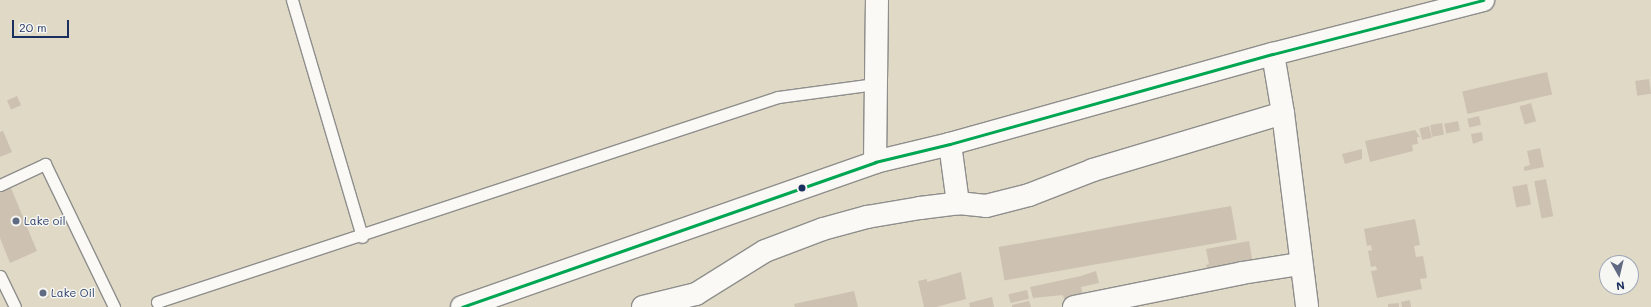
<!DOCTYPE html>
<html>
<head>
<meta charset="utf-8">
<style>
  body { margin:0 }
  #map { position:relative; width:1651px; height:307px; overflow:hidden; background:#e0d9c6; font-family:Mali,sans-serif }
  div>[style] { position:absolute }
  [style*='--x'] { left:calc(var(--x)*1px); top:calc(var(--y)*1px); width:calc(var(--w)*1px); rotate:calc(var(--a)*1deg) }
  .building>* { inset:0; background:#cdc2b1; transform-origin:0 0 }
  .roads { filter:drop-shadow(1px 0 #8e8e8c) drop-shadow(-1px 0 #8e8e8c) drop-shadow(0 1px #8e8e8c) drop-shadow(0 -1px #8e8e8c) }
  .lane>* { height:11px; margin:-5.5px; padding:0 5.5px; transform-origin:5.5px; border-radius:5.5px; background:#faf9f6 }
  .street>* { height:22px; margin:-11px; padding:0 11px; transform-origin:11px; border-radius:11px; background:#faf9f6 }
  .highway>* { height:22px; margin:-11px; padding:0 11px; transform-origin:11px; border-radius:11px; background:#faf9f6 }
  .bus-1>* { height:3px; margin:-1.5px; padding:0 1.5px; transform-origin:1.5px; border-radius:1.5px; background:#00a651 }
  .dots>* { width:11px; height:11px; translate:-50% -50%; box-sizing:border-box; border:2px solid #f6f6f2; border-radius:50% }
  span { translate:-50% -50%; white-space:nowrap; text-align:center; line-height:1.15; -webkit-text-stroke:3px #f6f6f2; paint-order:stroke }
  .poi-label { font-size:11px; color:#1b2f5e }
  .left { translate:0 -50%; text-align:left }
  .north { position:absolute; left:1599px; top:255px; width:40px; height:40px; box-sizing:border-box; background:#f6f6f2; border:1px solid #9ea6b7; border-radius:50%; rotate:172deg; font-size:11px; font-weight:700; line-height:16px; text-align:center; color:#1b2f5e }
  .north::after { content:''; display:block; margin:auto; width:14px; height:18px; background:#606a82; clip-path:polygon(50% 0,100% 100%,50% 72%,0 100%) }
  .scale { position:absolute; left:12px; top:20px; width:57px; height:18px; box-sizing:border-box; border:2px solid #1b2f5e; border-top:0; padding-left:5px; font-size:12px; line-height:14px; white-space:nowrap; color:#1b2f5e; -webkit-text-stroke:3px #f6f6f2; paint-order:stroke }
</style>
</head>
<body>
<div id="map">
  <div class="building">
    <i style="left:1547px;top:72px;width:23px;height:87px;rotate:77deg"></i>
    <i style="left:1649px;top:79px;width:15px;height:14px;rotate:82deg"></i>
    <i style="left:17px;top:96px;width:10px;height:11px;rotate:66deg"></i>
    <i style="left:1531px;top:103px;width:19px;height:12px;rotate:74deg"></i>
    <i style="left:1479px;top:116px;width:9px;height:12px;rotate:77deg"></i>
    <i style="left:1458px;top:121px;width:10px;height:14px;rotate:79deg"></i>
    <i style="left:1442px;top:123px;width:12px;height:12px;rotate:81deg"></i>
    <i style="left:1429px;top:126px;width:12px;height:10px;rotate:76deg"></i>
    <i style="clip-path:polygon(1415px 130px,1420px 137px,1417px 137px,1418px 144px,1412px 145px,1413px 151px,1370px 162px,1365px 141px)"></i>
    <i style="clip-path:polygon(3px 131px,12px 152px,0 157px,0 132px)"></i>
    <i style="clip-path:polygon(1482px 132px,1483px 140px,1473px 144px,1471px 134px)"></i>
    <i style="clip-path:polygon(1540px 148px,1544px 167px,1524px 171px,1524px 167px,1530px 165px,1527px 151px)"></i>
    <i style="clip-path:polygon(1362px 149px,1362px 159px,1345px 164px,1342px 154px)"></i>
    <i style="left:1546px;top:179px;width:38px;height:12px;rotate:79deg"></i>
    <i style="left:1527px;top:184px;width:21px;height:15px;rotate:79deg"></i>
    <i style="clip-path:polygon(11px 188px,37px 251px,10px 263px,0 238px,0 192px)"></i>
    <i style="left:1231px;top:206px;width:34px;height:236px;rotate:80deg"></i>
    <i style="clip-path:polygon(1415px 219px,1420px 245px,1414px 246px,1416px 257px,1423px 256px,1427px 278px,1420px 279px,1422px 289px,1377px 298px,1371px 271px,1377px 270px,1376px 266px,1371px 267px,1368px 251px,1372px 250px,1371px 245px,1367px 246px,1364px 229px)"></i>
    <i style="clip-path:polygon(1249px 241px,1253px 264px,1207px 272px,1206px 265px,1209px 264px,1206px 249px)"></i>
    <i style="clip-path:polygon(1096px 271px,1099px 283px,1081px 287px,1083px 295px,1064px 299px,1063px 295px,1033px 298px,1030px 287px,1081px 276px)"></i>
    <i style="clip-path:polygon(961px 272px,966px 299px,936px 307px,924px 307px,918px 281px,927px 279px,927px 282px)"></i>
    <i style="left:1027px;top:290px;width:9px;height:19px;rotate:77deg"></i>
    <i style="clip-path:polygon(854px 291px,858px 307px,795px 307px,794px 304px)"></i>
    <i style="clip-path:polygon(47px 293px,49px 297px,45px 299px,43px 294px)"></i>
    <i style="clip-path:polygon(57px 293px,59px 297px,55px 298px,53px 294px)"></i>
    <i style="clip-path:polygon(992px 297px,994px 307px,970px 307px,969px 303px)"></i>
    <i style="clip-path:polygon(1410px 300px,1411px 307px,1402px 307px,1401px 302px)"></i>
    <i style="clip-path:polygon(1029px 301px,1031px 307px,1012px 307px,1012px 305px)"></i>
    <i style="clip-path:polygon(1399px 303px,1399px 307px,1388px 307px,1388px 304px)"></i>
  </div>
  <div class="roads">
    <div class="lane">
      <i style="--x:292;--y:0;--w:247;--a:73.5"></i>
      <i style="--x:0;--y:185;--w:50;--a:-25"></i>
      <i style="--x:45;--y:164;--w:159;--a:64.2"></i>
      <i style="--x:0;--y:276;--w:34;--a:64"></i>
      <i style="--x:157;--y:302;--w:654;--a:-18.27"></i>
      <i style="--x:778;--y:97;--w:98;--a:-7.6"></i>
    </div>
    <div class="street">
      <i style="--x:1273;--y:54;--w:60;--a:80.4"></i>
      <i style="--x:1283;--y:113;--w:195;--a:82.9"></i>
      <i style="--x:950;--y:144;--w:60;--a:82.3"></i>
      <i style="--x:875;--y:162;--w:162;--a:-89.3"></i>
      <i style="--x:643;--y:307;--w:55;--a:-13.8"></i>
      <i style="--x:696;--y:294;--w:81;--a:-31.9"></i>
      <i style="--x:765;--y:251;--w:62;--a:-20.8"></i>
      <i style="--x:823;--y:229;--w:46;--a:-15.3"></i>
      <i style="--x:867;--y:217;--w:54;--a:-9.6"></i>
      <i style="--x:920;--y:208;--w:38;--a:-7"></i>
      <i style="--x:958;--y:203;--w:28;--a:6"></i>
      <i style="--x:986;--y:206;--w:44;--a:-14.3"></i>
      <i style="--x:1029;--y:195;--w:69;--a:-21.3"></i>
      <i style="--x:1093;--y:170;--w:198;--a:-16.7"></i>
      <i style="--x:1074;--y:307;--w:171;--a:-11.4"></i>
      <i style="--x:1242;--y:273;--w:59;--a:-8.8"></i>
    </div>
    <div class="highway">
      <i style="--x:462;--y:307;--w:438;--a:-19.3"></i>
      <i style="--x:875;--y:162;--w:77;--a:-13.5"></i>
      <i style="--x:950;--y:144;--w:335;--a:-15.6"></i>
      <i style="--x:1273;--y:54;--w:217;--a:-14.4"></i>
    </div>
  </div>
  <div class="bus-1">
    <i style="--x:462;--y:307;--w:438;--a:-19.3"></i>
    <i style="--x:875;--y:162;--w:77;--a:-13.5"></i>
    <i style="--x:950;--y:144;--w:335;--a:-15.6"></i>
    <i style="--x:1273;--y:54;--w:217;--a:-14.4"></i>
  </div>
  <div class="dots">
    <i style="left:802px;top:188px;background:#1b2f5e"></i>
    <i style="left:16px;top:221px;background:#606a82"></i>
    <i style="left:43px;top:293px;background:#606a82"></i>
  </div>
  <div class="poi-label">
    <span class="left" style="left:24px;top:221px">Lake oil</span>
    <span class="left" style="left:51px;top:293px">Lake Oil</span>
  </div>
  <div class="north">N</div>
  <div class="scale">20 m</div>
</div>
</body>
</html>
